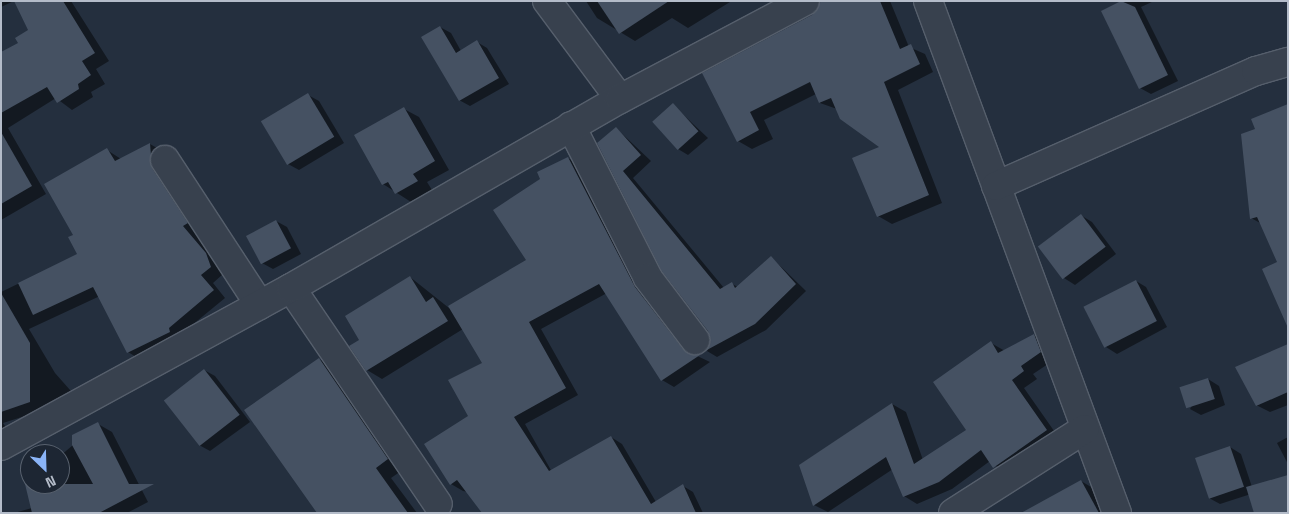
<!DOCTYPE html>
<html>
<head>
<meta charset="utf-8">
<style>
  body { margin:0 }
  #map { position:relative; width:1289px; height:514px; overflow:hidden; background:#242f3e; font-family:"Space Grotesk",sans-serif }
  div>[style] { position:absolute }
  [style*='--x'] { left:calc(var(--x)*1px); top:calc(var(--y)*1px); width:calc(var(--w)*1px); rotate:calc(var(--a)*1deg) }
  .shadow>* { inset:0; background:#0007 }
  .building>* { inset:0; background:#455162; transform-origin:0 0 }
  .roads { filter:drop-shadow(1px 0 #565f6c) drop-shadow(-1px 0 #565f6c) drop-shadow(0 1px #565f6c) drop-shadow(0 -1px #565f6c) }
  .street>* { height:28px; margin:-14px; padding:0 14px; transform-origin:14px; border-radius:14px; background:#38414e }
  span { translate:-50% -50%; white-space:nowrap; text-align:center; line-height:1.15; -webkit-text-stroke:4px #1d2633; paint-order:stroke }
  .frame { position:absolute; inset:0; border:2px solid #b4bcc9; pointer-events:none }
  .north { position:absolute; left:20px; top:444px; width:50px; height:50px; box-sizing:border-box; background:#1d2633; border:1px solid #59626f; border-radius:50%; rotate:156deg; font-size:14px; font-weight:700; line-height:20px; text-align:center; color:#b4bcc9 }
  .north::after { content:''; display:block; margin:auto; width:18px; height:22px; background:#8ab4f8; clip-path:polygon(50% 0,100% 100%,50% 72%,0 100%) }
</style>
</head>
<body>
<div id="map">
  <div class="shadow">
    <i style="clip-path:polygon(1px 1px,14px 1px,1px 7px)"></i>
    <i style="clip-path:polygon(15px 1px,71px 1px,109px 61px,96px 69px,105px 84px,91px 92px,93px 97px,72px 110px,56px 98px,8px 128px,46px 194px,1px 220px,1px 53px,20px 43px,30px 30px)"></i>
    <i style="clip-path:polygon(586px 1px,730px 1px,730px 2px,688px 28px,672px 18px,635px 41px,597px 18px)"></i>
    <i style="clip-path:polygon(824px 1px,890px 1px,909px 47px,925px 54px,933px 72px,898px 90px,942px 203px,892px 224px,878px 216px,882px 147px,837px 109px,820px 103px,816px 94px,764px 120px,773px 139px,752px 149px,738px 141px,703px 74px,813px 16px)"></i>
    <i style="clip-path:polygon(1124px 1px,1154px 1px,1141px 7px,1178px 81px,1151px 94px,1140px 88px,1103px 12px)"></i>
    <i style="clip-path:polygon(440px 27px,451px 33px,461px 51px,477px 42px,487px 48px,509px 84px,470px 106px,459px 100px)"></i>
    <i style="clip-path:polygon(308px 95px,319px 101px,344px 143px,299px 170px,288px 164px)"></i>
    <i style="clip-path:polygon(673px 105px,708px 138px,688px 155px,678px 149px)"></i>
    <i style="clip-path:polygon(404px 109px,419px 117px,449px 170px,427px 182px,432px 190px,411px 202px,383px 184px)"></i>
    <i style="clip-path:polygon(616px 128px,651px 161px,633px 178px,724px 288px,732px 284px,738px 287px,771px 257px,806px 291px,766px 330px,717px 357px,707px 351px,712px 339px,709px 330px,599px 143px)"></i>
    <i style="clip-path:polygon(1256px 129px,1279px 263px,1262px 224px,1251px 218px)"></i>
    <i style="clip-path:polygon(150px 144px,162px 151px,199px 231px,195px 233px,218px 262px,223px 274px,213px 283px,225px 298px,180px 335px,141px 360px,128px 352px,100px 296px,29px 329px,55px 373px,78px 399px,3px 423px,12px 436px,1px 445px,1px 292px,78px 255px,75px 235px,107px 150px,121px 159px)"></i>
    <i style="clip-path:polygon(568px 158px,580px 165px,691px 353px,710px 362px,674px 387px,662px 380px,607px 293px,541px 329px,578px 395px,525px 424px,575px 513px,463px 491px,451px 484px,484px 363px,463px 329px,382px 379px,367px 370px,361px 341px,410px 277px,449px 308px,528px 260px,542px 179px)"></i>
    <i style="clip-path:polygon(1082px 216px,1092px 222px,1116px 254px,1075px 285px,1064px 278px,1040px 247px)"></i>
    <i style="clip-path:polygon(276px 221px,287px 227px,301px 254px,273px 269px,262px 263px)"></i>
    <i style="clip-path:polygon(1136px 281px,1146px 287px,1167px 327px,1117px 354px,1106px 347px)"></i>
    <i style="clip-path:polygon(1034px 335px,1048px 343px,1054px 360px,1033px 374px,1037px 379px,1024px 388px,1059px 438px,1007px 475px,990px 461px,952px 489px,917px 504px,904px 496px,893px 469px,828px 512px,814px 505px,800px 465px,892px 404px,906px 412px,923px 460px,968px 430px,991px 343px,1005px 351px)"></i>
    <i style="clip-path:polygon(1288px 345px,1288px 405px,1270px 412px,1256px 405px)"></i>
    <i style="clip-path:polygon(319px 359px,336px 368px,404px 469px,391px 478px,417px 513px,356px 513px)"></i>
    <i style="clip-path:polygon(204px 370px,215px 376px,250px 422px,210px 451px,199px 445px)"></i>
    <i style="clip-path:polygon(1208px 379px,1219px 386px,1225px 405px,1201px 415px,1190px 409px)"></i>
    <i style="clip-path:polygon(98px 424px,112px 432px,148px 502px,127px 513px,14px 513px,32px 508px,25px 478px,30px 475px,30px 484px,60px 484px,60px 456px)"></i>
    <i style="clip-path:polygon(611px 437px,622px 444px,656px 502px,683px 486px,693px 492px,703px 513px,617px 513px)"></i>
    <i style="clip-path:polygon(1288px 437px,1288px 464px,1277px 443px)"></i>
    <i style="clip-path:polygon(1230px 447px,1241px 454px,1254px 493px,1220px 504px,1209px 498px)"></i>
    <i style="clip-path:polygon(1081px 481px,1096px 490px,1109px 513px,1024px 513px)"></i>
  </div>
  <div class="building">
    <i style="clip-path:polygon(14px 1px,63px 1px,95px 53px,82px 61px,91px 75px,78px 84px,79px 89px,57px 103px,47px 87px,1px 113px,1px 52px,18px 43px,15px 38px,28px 30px)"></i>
    <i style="clip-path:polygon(597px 1px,669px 1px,619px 34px)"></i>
    <i style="clip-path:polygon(821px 1px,880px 1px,900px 49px,911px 44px,920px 64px,884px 82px,929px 195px,877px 217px,852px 158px,879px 147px,840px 119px,831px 98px,819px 103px,810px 82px,750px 112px,759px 130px,737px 142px,702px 73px,812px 15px)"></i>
    <i style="clip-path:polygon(1121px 1px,1135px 7px,1168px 75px,1139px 89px,1101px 11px)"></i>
    <i style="clip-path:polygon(440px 26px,456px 53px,477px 40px,499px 78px,459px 101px,421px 37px)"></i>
    <i style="left:308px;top:93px;width:51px;height:55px;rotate:59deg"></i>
    <i style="left:673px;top:103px;width:38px;height:28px;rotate:48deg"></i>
    <i style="clip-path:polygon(1288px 104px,1288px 328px,1262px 269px,1277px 262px,1257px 217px,1250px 219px,1241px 134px,1255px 129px,1251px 119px)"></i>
    <i style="clip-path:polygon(404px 107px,435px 161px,413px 174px,418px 181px,395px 194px,388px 182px,382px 185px,354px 135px)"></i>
    <i style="clip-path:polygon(616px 127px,641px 155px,623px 171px,720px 289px,732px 282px,735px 288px,771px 256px,796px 284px,755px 324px,705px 351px,710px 339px,708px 331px,661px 270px,597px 143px)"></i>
    <i style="clip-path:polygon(1px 132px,32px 186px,1px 204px)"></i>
    <i style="clip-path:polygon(150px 143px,152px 168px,188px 223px,183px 226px,206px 253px,211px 267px,201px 275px,214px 290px,169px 328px,170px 332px,127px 353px,93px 287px,33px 315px,18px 283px,77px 254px,68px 237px,73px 235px,44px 184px,107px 148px,115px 161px)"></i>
    <i style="clip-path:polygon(568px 157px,635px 287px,683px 349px,700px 355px,661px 381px,599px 284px,529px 322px,566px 388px,514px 417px,549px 471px,611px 436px,651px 504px,683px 484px,696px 513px,482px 513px,457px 480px,450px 485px,424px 444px,468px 416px,448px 380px,482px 363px,448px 306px,526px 260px,493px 210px,540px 179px,537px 172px)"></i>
    <i style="left:1081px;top:214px;width:41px;height:54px;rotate:53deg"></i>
    <i style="left:276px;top:220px;width:32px;height:34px;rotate:62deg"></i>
    <i style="clip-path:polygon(410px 276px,426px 302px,433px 297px,448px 321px,366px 371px,349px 346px,359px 340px,345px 316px)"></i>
    <i style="left:1136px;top:280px;width:46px;height:59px;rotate:63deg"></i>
    <i style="clip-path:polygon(1px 293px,30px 343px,30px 402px,1px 412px)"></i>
    <i style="clip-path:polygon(1034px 334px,1041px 352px,1021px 366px,1024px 371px,1012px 380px,1047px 430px,993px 468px,981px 450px,939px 482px,903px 497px,886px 457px,813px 506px,799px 465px,892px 403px,914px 464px,966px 430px,933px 382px,991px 341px,998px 353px)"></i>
    <i style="clip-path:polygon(1288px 344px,1288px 392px,1256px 406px,1235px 367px)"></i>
    <i style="clip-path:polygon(319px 358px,388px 459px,376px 468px,408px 513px,317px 513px,244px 410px)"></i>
    <i style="left:204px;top:369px;width:58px;height:51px;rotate:52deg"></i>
    <i style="left:1208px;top:378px;width:22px;height:30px;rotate:72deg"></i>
    <i style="clip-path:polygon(98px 422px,129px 484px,154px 484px,99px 513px,32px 513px,25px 484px,93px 484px,72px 445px,72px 435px)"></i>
    <i style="left:1230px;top:446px;width:43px;height:37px;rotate:71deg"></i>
    <i style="clip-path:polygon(1288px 475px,1288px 513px,1254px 513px,1246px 487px)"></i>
    <i style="clip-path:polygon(1081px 480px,1099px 513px,1021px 513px)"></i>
  </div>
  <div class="roads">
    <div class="street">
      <i style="--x:547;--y:1;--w:122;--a:53.3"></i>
      <i style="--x:928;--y:1;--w:546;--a:69.74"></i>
      <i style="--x:571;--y:126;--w:170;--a:63.1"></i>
      <i style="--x:648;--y:278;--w:78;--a:52.8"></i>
      <i style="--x:165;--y:160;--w:173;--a:56.8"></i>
      <i style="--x:996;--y:186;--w:284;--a:-23.9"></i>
      <i style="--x:1256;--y:71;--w:33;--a:-16"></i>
      <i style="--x:291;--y:288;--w:261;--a:55.8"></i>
      <i style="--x:1;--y:446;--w:330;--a:-28.6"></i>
      <i style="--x:291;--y:288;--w:379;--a:-29.9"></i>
      <i style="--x:620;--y:99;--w:209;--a:-27.9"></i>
      <i style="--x:953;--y:513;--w:156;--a:-32.5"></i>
    </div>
  </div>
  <div class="frame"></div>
  <div class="north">N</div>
</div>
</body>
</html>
